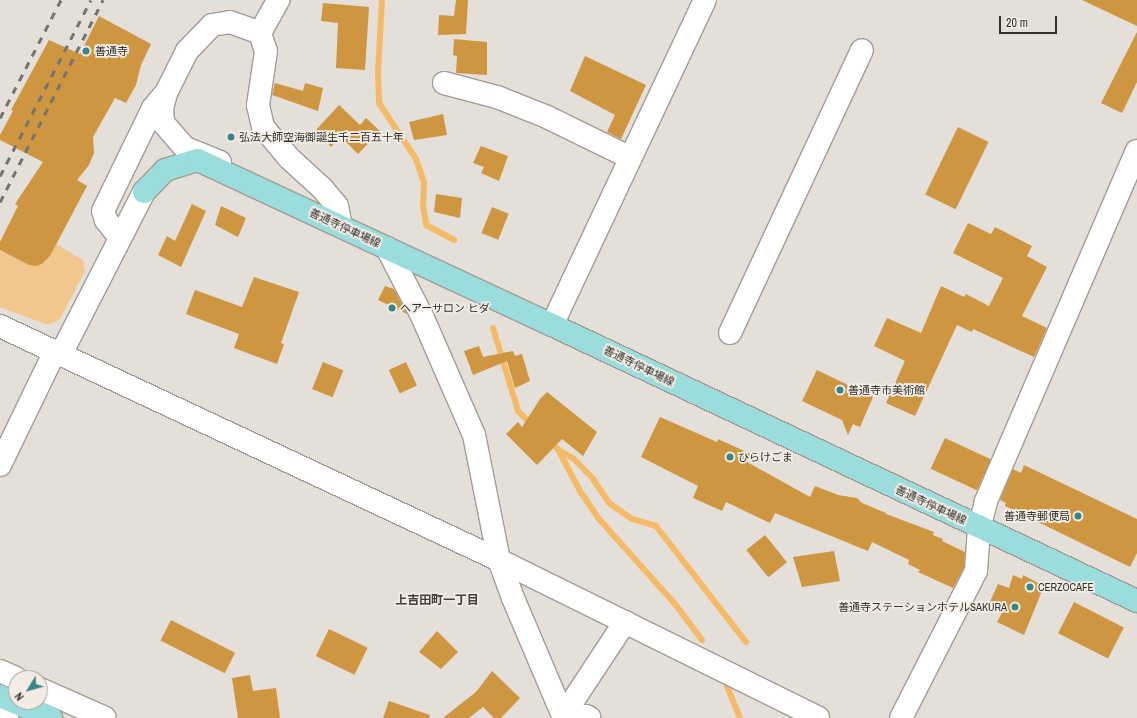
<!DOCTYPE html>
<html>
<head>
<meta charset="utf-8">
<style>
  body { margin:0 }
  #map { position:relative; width:1137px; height:718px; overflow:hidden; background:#e4dfd8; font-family:"Archivo Narrow","Noto Sans JP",sans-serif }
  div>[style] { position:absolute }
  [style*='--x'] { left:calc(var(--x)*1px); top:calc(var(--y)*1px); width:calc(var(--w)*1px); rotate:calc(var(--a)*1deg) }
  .green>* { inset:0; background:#f2c78d }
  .stream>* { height:6px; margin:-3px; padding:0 3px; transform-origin:3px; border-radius:3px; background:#f4ba66 }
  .building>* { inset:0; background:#cf9641; transform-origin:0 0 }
  .roads { filter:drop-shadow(1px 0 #a19c95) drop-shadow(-1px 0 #a19c95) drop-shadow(0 1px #a19c95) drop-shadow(0 -1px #a19c95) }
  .minor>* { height:22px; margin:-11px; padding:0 11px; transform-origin:11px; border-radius:11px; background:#fff }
  .major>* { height:22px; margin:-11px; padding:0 11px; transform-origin:11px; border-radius:11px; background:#9bdddd }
  .rail>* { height:3px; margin-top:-1.5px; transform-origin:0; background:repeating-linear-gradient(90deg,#76736e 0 7px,transparent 0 14px) }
  .dots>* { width:11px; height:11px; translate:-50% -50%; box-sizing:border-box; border:2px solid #f2ece5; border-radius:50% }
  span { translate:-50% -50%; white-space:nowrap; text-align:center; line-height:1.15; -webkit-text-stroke:3.5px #f2ece5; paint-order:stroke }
  .poi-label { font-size:11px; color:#32302d }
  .left { translate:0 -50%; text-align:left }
  .right { translate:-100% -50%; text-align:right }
  .street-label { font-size:11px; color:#32302d }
  .neighbourhood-label { font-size:12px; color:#45403b; font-weight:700 }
  .north { position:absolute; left:8px; top:670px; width:40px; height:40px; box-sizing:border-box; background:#f2ece5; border:1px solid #a5a19b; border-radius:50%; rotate:233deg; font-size:11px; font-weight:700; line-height:16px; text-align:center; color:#32302d }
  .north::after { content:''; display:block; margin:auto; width:14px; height:18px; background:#3b8484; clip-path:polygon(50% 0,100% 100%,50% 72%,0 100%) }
  .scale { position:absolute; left:999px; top:16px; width:58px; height:18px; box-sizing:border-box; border:2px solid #32302d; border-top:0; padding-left:5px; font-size:12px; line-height:14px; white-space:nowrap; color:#32302d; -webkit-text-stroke:3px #f2ece5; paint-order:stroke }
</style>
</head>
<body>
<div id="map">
  <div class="green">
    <i style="clip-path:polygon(56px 244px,83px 260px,85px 271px,60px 319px,48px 325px,0 307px,0 251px,36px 266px,42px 264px,50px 256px)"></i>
  </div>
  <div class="stream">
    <i style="--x:382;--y:0;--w:72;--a:93.2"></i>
    <i style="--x:378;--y:72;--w:31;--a:88"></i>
    <i style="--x:379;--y:103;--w:67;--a:56.5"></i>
    <i style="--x:416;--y:159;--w:24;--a:71"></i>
    <i style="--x:424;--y:182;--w:23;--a:92"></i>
    <i style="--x:423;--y:205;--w:20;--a:81"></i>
    <i style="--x:426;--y:225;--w:32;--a:28"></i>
    <i style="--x:493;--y:328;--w:87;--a:73.2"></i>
    <i style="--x:518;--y:411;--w:20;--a:45"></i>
    <i style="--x:550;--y:442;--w:12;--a:42"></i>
    <i style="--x:559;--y:450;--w:17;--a:31"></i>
    <i style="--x:574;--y:459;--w:28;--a:46"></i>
    <i style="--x:593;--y:479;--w:29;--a:56"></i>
    <i style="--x:609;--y:503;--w:28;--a:35"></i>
    <i style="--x:632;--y:519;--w:25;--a:16"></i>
    <i style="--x:656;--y:526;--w:147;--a:52.2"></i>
    <i style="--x:559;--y:451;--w:45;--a:62.3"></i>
    <i style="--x:580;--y:491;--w:34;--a:56"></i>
    <i style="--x:599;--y:519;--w:114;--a:48.2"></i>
    <i style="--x:675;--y:604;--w:45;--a:53.1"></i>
    <i style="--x:727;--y:686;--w:35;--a:68"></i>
  </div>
  <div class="building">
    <i style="clip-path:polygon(456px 0,468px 0,466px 34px,438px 35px,439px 15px,454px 16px)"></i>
    <i style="clip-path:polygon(1082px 0,1137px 0,1137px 26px)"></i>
    <i style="clip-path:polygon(323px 3px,369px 7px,365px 70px,336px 68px,338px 23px,321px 21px)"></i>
    <i style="clip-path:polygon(99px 16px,151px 44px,141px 65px,136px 85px,126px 103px,115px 98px,93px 137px,94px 153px,89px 165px,77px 180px,87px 186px,50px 256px,42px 264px,36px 266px,29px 265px,0 250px,0 242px,18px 206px,15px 204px,43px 162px,0 140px,0 135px,13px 111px,11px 110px,49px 40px,80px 54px)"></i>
    <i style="clip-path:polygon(1137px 32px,1137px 82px,1122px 113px,1101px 103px)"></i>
    <i style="clip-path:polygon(454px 39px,487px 42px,487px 75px,456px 73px,457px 56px,453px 55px)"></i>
    <i style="clip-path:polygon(585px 56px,646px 85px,621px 139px,607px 132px,615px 115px,570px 91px)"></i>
    <i style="clip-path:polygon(275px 83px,303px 91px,305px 83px,323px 88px,318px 111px,272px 95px)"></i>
    <i style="clip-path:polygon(339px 105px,360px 125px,366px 118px,380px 131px,358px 154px,340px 136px,331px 147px,316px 130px)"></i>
    <i style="clip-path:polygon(443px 114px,447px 135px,414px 140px,409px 122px)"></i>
    <i style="left:958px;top:127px;width:34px;height:75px;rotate:26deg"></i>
    <i style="clip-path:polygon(481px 146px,508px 156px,499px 181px,481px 173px,484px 167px,473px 163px)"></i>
    <i style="clip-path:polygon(436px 194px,462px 198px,460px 218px,434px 212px)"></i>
    <i style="clip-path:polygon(192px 204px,206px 211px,181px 267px,158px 255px,167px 236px,175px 241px)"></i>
    <i style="clip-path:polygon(221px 206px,246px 218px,238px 237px,215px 225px)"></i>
    <i style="left:492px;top:207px;width:18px;height:28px;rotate:22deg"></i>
    <i style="clip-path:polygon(968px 223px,991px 234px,995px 227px,1032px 246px,1027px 256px,1047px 267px,1022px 316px,1047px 328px,1034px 357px,973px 329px,972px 332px,957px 325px,915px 416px,886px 403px,905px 361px,874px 346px,887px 318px,921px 333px,941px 286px,964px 297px,966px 294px,989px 306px,1003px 278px,953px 253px)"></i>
    <i style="clip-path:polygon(254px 277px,299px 292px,281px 343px,284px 344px,277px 364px,234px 348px,239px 334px,186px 314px,195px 290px,242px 307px)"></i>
    <i style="clip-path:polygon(385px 286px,394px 289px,407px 314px,378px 300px)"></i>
    <i style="clip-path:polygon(479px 346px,483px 357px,513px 351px,515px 356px,522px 354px,530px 381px,515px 388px,507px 361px,473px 375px,464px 351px)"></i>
    <i style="left:323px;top:362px;width:22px;height:29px;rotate:22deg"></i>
    <i style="left:406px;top:362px;width:26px;height:19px;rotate:65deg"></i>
    <i style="clip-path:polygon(817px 370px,873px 397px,860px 427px,853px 424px,848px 435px,842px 420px,802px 401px)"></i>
    <i style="clip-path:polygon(547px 392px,597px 432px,583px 456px,562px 439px,537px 465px,506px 434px,518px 422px,522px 427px,540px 399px)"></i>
    <i style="clip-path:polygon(660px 417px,717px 442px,718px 439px,751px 454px,747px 462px,810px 497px,815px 486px,838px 495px,857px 498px,862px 503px,886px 513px,886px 514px,934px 532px,933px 535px,943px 539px,942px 541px,965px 552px,964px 568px,953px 588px,918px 572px,920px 570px,908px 564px,909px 560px,872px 542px,868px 551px,775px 513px,770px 523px,726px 502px,722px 511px,693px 498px,698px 486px,641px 457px)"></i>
    <i style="left:945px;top:438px;width:51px;height:34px;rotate:25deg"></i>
    <i style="clip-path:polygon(1024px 465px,1137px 519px,1137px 553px,1130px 567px,1005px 506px,1006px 503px,1000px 500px,1013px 469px,1021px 473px)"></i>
    <i style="left:765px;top:535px;width:35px;height:24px;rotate:51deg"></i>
    <i style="clip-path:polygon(834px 551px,840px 581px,802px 587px,793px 557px)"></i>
    <i style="clip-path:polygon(1013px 575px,1022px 579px,1023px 575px,1044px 586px,1024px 635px,997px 622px,1003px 611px,989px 604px,998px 584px,1009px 588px)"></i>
    <i style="left:1074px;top:602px;width:56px;height:35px;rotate:27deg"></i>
    <i style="left:171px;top:620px;width:72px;height:23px;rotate:27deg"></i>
    <i style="left:329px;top:629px;width:43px;height:30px;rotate:26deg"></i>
    <i style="clip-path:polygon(437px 631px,458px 652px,441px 669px,419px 652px)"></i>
    <i style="clip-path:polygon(492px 671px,520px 698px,501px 718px,494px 718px,483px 707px,469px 718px,443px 718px,476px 692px)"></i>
    <i style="clip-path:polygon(250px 675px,253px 691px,276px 688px,280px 718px,238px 718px,232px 678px)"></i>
    <i style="clip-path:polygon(389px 701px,430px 715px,429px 718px,383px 718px)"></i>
  </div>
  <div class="roads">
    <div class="minor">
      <i style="--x:260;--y:33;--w:38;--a:-61"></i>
      <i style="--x:444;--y:83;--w:55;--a:14.8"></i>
      <i style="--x:497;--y:97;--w:54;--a:21.8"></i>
      <i style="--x:547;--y:117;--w:93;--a:26"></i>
      <i style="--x:220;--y:162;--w:38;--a:-158"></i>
      <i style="--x:185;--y:148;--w:33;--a:-131"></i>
      <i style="--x:163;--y:123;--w:14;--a:-94"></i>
      <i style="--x:162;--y:109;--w:16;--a:-76"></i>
      <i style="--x:166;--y:93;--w:47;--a:-63.4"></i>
      <i style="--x:187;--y:51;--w:36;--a:-46"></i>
      <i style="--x:212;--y:25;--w:18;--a:-9"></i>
      <i style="--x:230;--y:22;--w:32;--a:20"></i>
      <i style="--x:260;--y:33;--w:19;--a:72"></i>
      <i style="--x:266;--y:51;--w:55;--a:98.4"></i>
      <i style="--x:258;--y:105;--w:23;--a:77"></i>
      <i style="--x:263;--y:127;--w:40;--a:50"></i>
      <i style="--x:289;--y:158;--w:45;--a:42.3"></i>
      <i style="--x:322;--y:188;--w:23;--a:50"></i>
      <i style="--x:337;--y:206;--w:20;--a:79"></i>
      <i style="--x:120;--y:238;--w:23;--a:-128"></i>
      <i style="--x:106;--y:220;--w:9;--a:-108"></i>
      <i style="--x:103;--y:211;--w:114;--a:-64.1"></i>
      <i style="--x:153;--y:108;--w:16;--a:-50"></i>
      <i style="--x:387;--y:248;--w:76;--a:62.8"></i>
      <i style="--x:422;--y:316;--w:130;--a:66.4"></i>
      <i style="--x:474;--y:435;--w:127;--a:78.7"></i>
      <i style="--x:499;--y:560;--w:40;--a:69.8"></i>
      <i style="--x:513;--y:598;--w:130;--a:67"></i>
      <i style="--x:552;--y:325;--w:359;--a:-64.8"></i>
      <i style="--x:0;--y:326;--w:551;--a:25.12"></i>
      <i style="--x:499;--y:560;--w:356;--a:26.3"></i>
      <i style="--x:730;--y:333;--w:312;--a:-65"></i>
      <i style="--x:61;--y:354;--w:182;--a:-62.9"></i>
      <i style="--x:0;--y:465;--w:127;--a:-64.2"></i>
      <i style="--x:0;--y:671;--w:17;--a:24"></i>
      <i style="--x:40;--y:689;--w:71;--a:24"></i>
      <i style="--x:0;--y:715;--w:8;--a:23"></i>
      <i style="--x:563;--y:716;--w:113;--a:-56.6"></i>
      <i style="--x:563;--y:716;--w:23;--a:0"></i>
      <i style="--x:586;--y:716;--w:4;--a:27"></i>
      <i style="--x:901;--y:718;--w:165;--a:-63"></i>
      <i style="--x:976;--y:571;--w:43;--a:-86"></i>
      <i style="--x:979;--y:528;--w:28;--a:-75"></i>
      <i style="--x:986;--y:501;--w:381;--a:-66.7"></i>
    </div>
    <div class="major">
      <i style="--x:144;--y:192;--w:30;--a:-46"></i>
      <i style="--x:165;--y:170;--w:34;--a:-17"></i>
      <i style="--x:198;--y:160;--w:391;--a:25"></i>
      <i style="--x:552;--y:325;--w:647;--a:25.26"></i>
      <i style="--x:0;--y:696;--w:56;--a:23.3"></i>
    </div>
  </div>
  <div class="rail">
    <i style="--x:0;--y:118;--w:133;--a:-62.7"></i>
    <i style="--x:0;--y:176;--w:198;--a:-62.7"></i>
    <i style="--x:0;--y:202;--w:227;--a:-63"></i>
  </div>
  <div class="dots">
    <i style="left:86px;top:51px;background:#3b8484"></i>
    <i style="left:231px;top:137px;background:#3b8484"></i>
    <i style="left:392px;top:308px;background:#3b8484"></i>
    <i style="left:840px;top:390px;background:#3b8484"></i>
    <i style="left:730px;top:457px;background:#3b8484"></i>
    <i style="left:1078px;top:516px;background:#3b8484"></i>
    <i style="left:1030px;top:587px;background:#3b8484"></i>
    <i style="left:1015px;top:607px;background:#3b8484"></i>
  </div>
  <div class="poi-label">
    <span class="left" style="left:95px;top:51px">善通寺</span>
    <span class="left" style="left:239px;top:137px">弘法大師空海御誕生千二百五十年</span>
    <span class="left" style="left:400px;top:308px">ヘアーサロン ヒダ</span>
    <span class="left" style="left:848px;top:390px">善通寺市美術館</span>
    <span class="left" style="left:738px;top:457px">ひらけごま</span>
    <span class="right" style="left:1070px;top:516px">善通寺郵便局</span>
    <span class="left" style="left:1038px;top:587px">CERZOCAFE</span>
    <span class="right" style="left:1007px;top:607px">善通寺ステーションホテルSAKURA</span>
  </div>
  <div class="street-label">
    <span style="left:345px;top:228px;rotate:25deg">善通寺停車場線</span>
    <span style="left:639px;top:366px;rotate:26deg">善通寺停車場線</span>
    <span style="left:931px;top:505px;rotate:25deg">善通寺停車場線</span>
  </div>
  <div class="neighbourhood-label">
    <span style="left:437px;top:601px">上吉田町一丁目</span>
  </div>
  <div class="north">N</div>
  <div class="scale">20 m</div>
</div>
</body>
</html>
